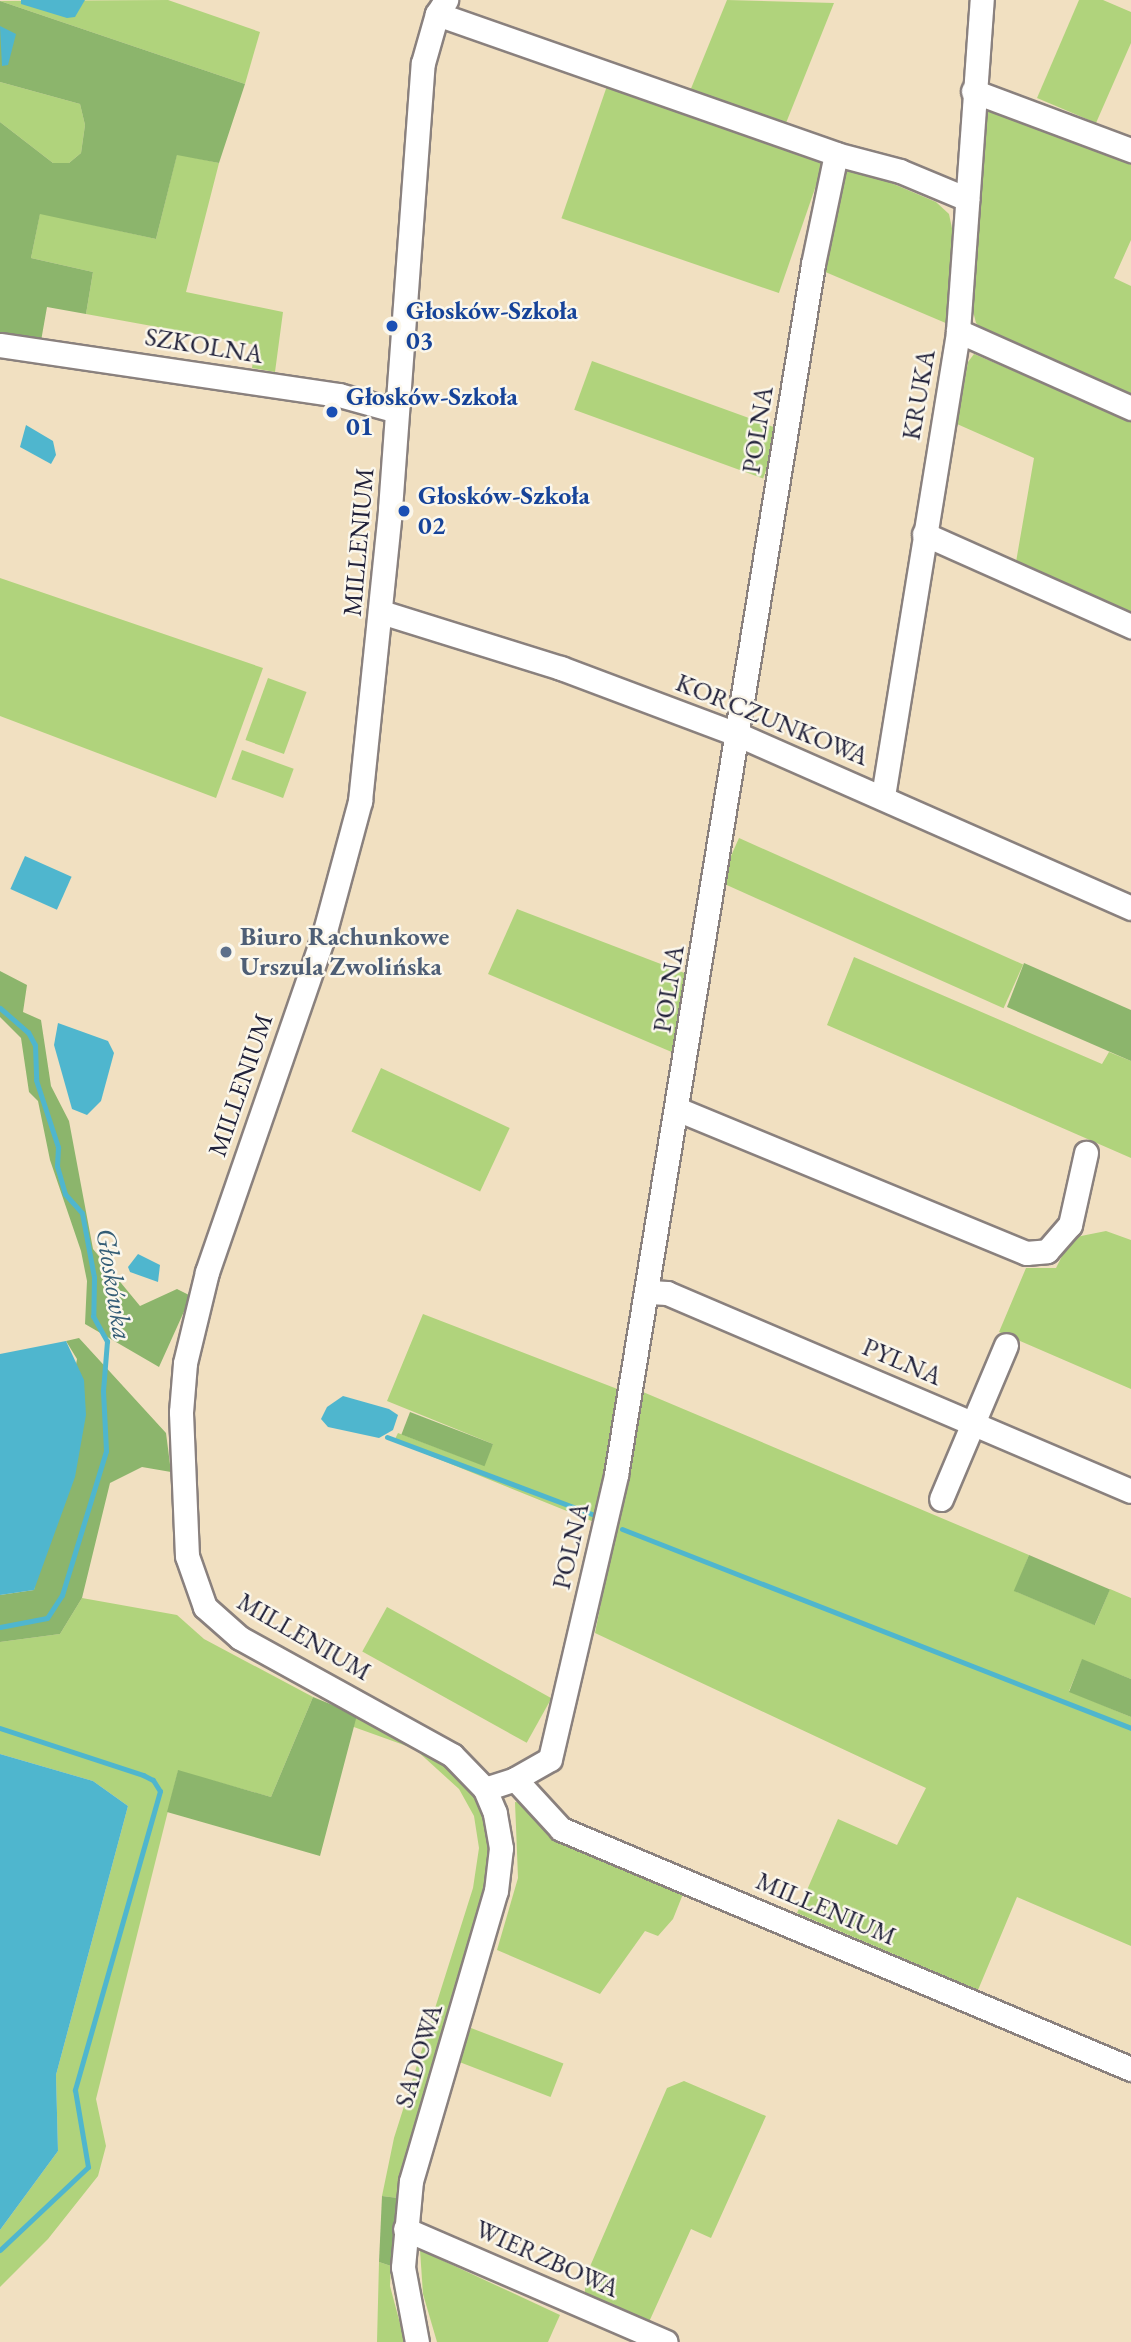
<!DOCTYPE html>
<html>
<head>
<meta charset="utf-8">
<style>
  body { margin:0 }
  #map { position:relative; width:1131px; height:2342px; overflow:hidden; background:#f1e0c1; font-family:"EB Garamond",serif }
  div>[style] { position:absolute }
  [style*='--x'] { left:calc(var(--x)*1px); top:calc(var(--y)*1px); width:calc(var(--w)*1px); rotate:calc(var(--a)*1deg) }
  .green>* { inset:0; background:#b0d37c; transform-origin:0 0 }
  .forest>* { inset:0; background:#8cb56c; transform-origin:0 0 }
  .water>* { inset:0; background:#4fb6ce; transform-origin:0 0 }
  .stream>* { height:5px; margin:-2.5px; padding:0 2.5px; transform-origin:2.5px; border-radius:2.5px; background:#4fb6ce }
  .roads { filter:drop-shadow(2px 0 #8a817e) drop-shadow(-2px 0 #8a817e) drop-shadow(0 2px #8a817e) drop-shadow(0 -2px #8a817e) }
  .minor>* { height:23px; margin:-11.5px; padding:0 11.5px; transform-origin:11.5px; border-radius:11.5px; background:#fff }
  .dots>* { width:19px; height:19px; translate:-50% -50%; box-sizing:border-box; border:4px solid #fbf7ec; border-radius:50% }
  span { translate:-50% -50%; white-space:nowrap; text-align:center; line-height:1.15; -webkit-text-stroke:5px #fbf7ec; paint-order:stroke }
  .transit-label { font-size:26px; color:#164399; font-weight:700 }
  .left { translate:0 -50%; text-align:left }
  .street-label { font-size:26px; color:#22223b }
  .service-label { font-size:26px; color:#4e5e75; font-weight:700 }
  .water-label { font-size:28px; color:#345d76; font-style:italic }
</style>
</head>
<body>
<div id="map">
  <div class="green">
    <i style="clip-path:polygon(168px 0,260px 32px,245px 84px,0 1px)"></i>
    <i style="clip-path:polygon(727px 0,834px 3px,786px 123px,690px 91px)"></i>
    <i style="clip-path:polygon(1079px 0,1103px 0,1131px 12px,1131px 43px,1096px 123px,1037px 98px)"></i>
    <i style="clip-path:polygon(0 82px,80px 104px,85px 125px,81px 153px,69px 163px,53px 163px,0 122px)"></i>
    <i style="left:608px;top:83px;width:230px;height:143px;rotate:19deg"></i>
    <i style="clip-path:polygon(984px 101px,1131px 159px,1131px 240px,1114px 278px,1131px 286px,1131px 399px,986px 334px,976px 323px,971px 303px)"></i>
    <i style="clip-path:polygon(177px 154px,219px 163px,186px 292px,283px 312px,275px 372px,252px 368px,255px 347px,251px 344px,86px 314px,93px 272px,31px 258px,40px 213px,156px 239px)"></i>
    <i style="clip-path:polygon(851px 166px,936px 202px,949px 214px,954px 238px,948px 324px,823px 271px,843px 168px)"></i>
    <i style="clip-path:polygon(974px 354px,1131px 421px,1131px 614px,1016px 562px,1034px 458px,957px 424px,968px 362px)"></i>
    <i style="left:592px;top:361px;width:201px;height:52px;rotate:20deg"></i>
    <i style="clip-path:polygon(0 578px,263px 668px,216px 798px,0 716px)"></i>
    <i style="left:268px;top:678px;width:41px;height:66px;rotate:20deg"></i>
    <i style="left:242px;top:750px;width:55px;height:31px;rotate:20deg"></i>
    <i style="left:739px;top:838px;width:311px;height:48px;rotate:24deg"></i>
    <i style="clip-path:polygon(517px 909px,687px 974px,674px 1053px,488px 974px)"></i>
    <i style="clip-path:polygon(854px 957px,1102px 1064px,1109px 1052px,1131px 1061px,1131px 1158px,827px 1025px)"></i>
    <i style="left:381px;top:1068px;width:142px;height:70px;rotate:25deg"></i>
    <i style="clip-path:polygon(1106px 1231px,1131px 1240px,1131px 1389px,999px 1332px,1026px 1268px,1056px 1268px,1071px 1238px)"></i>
    <i style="clip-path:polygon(423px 1314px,620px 1390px,599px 1524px,394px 1441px,398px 1433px,483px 1465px,493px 1444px,387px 1401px)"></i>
    <i style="clip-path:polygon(643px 1392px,1029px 1555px,1015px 1591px,1095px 1625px,1110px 1589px,1131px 1598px,1131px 1679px,1082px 1660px,1069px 1691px,1131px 1717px,1131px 1946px,1017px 1897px,978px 1990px,797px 1913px,838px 1819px,897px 1845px,926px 1788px,595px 1633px)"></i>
    <i style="clip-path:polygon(82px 1598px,177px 1615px,204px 1639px,313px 1697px,271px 1797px,178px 1771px,96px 2099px,106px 2146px,98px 2176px,48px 2239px,0 2287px,0 2230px,58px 2151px,56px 2075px,128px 1806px,93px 1781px,0 1754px,0 1642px,60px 1634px)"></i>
    <i style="left:387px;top:1607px;width:188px;height:51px;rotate:29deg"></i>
    <i style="clip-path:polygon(357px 1715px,447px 1763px,472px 1790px,487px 1818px,493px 1849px,490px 1878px,398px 2198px,382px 2196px,394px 2138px,473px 1888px,479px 1848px,474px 1816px,459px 1789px,415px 1749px,351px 1726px)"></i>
    <i style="clip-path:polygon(515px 1802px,526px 1803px,685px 1889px,673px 1919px,658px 1936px,645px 1931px,600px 1994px,497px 1950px,518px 1878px)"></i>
    <i style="left:471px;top:2028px;width:99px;height:36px;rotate:21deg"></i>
    <i style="clip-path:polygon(684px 2081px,766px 2116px,711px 2238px,691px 2229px,649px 2322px,585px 2293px,585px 2278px,667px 2088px)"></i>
    <i style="clip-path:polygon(420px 2250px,560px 2315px,548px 2342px,437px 2342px,423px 2294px)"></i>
    <i style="clip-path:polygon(379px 2262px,391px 2266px,390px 2286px,405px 2342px,377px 2342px)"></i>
  </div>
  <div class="forest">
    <i style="clip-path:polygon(0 1px,245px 84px,219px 163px,177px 155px,156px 239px,40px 214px,31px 258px,93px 272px,86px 314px,47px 307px,41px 341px,0 334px,0 122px,53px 163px,69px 163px,81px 153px,85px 125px,80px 104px,0 82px)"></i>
    <i style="clip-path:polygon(1024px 963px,1131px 1010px,1131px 1061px,1007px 1007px)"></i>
    <i style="clip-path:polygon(0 971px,27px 985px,23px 1012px,41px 1020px,51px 1086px,69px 1121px,93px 1249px,140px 1306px,177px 1289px,191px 1296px,159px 1367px,85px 1324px,87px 1281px,81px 1251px,50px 1160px,38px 1101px,29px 1092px,21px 1038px,0 1017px)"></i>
    <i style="clip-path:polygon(79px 1338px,166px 1433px,171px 1472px,142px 1467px,110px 1483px,82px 1598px,60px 1634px,0 1642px,0 1595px,34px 1590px,77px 1359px,66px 1341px)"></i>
    <i style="left:410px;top:1412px;width:89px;height:24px;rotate:21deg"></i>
    <i style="left:1029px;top:1555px;width:88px;height:39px;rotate:23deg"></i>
    <i style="clip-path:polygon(1082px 1659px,1131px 1679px,1131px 1717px,1069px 1692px)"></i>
    <i style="clip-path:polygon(313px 1697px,357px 1715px,320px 1856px,167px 1812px,178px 1770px,271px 1797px)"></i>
    <i style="clip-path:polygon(382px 2196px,398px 2198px,391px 2266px,379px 2262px)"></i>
  </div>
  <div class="water">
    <i style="clip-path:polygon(21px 0,85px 0,75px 17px,67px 18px,21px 4px)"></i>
    <i style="clip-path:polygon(0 26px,16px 34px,8px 65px,2px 66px)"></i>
    <i style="clip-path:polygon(26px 425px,53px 441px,56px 455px,51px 464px,20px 447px)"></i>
    <i style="left:25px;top:856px;width:51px;height:36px;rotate:24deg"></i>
    <i style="clip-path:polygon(58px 1023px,108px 1041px,114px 1053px,101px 1101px,87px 1115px,72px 1109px,54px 1045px)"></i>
    <i style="clip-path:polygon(138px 1254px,160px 1265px,158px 1282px,130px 1272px,128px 1267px)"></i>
    <i style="clip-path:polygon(66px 1341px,84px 1380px,86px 1415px,75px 1477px,34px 1590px,0 1595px,0 1354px)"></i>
    <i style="clip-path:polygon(343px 1396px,389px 1409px,398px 1415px,393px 1430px,379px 1438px,328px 1427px,321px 1419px,327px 1407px)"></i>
    <i style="clip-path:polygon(0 1754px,93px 1781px,128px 1806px,56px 2075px,58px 2151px,0 2230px)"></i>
  </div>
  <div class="stream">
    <i style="--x:0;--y:1008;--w:37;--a:41"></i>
    <i style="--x:28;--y:1032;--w:15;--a:62"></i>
    <i style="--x:35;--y:1045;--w:35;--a:88"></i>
    <i style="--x:36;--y:1080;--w:71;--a:71.8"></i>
    <i style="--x:58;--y:1147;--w:19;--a:93"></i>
    <i style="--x:57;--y:1166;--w:29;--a:74"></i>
    <i style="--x:65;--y:1194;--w:25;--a:48"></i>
    <i style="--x:82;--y:1213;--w:65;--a:79.4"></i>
    <i style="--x:94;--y:1277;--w:39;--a:91"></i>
    <i style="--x:93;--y:1316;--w:29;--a:61"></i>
    <i style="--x:107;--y:1341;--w:50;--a:94.6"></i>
    <i style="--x:103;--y:1391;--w:60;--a:87.1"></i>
    <i style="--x:106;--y:1451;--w:151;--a:107"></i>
    <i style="--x:62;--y:1595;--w:27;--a:123"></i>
    <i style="--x:47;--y:1618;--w:48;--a:169.2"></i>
    <i style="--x:387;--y:1437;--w:221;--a:20.6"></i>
    <i style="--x:622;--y:1529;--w:547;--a:21.35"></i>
    <i style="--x:0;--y:1728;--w:151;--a:18.2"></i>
    <i style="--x:143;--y:1775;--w:11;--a:27"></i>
    <i style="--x:153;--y:1780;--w:13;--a:58"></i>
    <i style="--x:160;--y:1791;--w:311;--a:105.9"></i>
    <i style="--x:75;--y:2090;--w:78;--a:80.4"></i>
    <i style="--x:88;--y:2167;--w:121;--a:136.7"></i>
  </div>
  <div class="roads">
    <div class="minor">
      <i style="--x:437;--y:14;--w:423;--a:19.3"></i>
      <i style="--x:836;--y:154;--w:66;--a:14.9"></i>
      <i style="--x:900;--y:171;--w:73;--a:22.7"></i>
      <i style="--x:973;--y:91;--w:169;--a:20.5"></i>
      <i style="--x:958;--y:331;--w:189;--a:24"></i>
      <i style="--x:0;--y:345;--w:343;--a:8.4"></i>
      <i style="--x:339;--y:395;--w:60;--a:15.4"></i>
      <i style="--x:924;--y:534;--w:227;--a:24"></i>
      <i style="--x:381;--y:612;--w:189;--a:17.3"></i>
      <i style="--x:561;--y:668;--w:190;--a:20.6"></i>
      <i style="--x:739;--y:735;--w:428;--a:23.8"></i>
      <i style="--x:883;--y:796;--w:471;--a:-80.8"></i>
      <i style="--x:958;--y:331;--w:332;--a:-85.9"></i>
      <i style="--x:677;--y:1109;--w:378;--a:22.4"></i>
      <i style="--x:1026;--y:1253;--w:21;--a:-5"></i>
      <i style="--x:1047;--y:1251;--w:35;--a:-49"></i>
      <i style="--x:1070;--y:1225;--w:74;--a:-77.5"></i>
      <i style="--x:649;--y:1292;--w:18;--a:3"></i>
      <i style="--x:667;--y:1293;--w:504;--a:23.11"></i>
      <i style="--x:941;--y:1499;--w:167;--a:-67.1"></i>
      <i style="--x:515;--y:1779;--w:68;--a:47.4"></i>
      <i style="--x:561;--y:1829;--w:618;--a:22.83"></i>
      <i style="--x:485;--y:1789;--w:32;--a:-18"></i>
      <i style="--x:515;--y:1779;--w:40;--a:-29.7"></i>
      <i style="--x:550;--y:1759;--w:292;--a:-76.9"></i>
      <i style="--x:616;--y:1475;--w:1227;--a:-80.76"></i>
      <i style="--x:813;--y:264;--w:112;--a:-78.2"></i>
      <i style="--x:405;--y:2229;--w:284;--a:23.4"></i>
      <i style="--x:417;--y:2342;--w:76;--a:-100.6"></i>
      <i style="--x:403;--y:2267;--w:86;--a:-84.7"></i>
      <i style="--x:411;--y:2181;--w:302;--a:-73.7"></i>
      <i style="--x:496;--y:1891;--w:43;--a:-83.4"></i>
      <i style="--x:501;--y:1848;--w:36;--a:-100"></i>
      <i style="--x:495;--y:1813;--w:26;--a:-113"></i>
      <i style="--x:485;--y:1789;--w:47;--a:-134.1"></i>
      <i style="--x:452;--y:1755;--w:242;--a:-151.1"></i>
      <i style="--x:240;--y:1638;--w:47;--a:-138.5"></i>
      <i style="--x:205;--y:1607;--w:54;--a:-109.4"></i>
      <i style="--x:187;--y:1556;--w:144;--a:-92.4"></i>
      <i style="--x:181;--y:1412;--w:49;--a:-85.3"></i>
      <i style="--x:185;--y:1363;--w:94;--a:-76.4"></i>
      <i style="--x:207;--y:1272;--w:361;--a:-70.9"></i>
      <i style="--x:325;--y:931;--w:135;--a:-74.9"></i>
      <i style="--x:360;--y:801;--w:294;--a:-84.1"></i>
      <i style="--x:390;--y:509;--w:447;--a:-85.8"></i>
      <i style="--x:423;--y:63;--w:51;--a:-74.1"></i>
      <i style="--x:437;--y:14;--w:17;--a:-57"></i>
    </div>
  </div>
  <div class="dots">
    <i style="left:392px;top:326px;background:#1a4fb4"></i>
    <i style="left:332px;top:412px;background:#1a4fb4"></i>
    <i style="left:404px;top:511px;background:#1a4fb4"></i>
    <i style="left:226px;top:952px;background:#5c6f8a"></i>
  </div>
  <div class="transit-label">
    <span class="left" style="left:406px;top:326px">Głosków-Szkoła<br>03</span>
    <span class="left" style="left:346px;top:412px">Głosków-Szkoła<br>01</span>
    <span class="left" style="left:418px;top:511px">Głosków-Szkoła<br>02</span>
  </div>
  <div class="street-label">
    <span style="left:204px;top:346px;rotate:9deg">SZKOLNA</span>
    <span style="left:919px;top:395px;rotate:-80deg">KRUKA</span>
    <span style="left:758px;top:430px;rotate:-81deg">POLNA</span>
    <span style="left:359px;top:542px;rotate:-85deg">MILLENIUM</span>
    <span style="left:772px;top:720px;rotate:22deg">KORCZUNKOWA</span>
    <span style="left:669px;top:989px;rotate:-81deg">POLNA</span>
    <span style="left:241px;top:1085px;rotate:-71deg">MILLENIUM</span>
    <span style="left:902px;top:1362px;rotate:23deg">PYLNA</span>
    <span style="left:571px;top:1546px;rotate:-77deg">POLNA</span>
    <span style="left:304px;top:1637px;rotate:30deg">MILLENIUM</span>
    <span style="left:826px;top:1909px;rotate:23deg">MILLENIUM</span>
    <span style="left:419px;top:2056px;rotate:-73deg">SADOWA</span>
    <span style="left:547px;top:2259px;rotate:24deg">WIERZBOWA</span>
  </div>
  <div class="service-label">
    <span class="left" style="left:240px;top:952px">Biuro Rachunkowe<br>Urszula Zwolińska</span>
  </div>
  <div class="water-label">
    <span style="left:115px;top:1284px;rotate:81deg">Głoskówka</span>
  </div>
</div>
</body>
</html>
